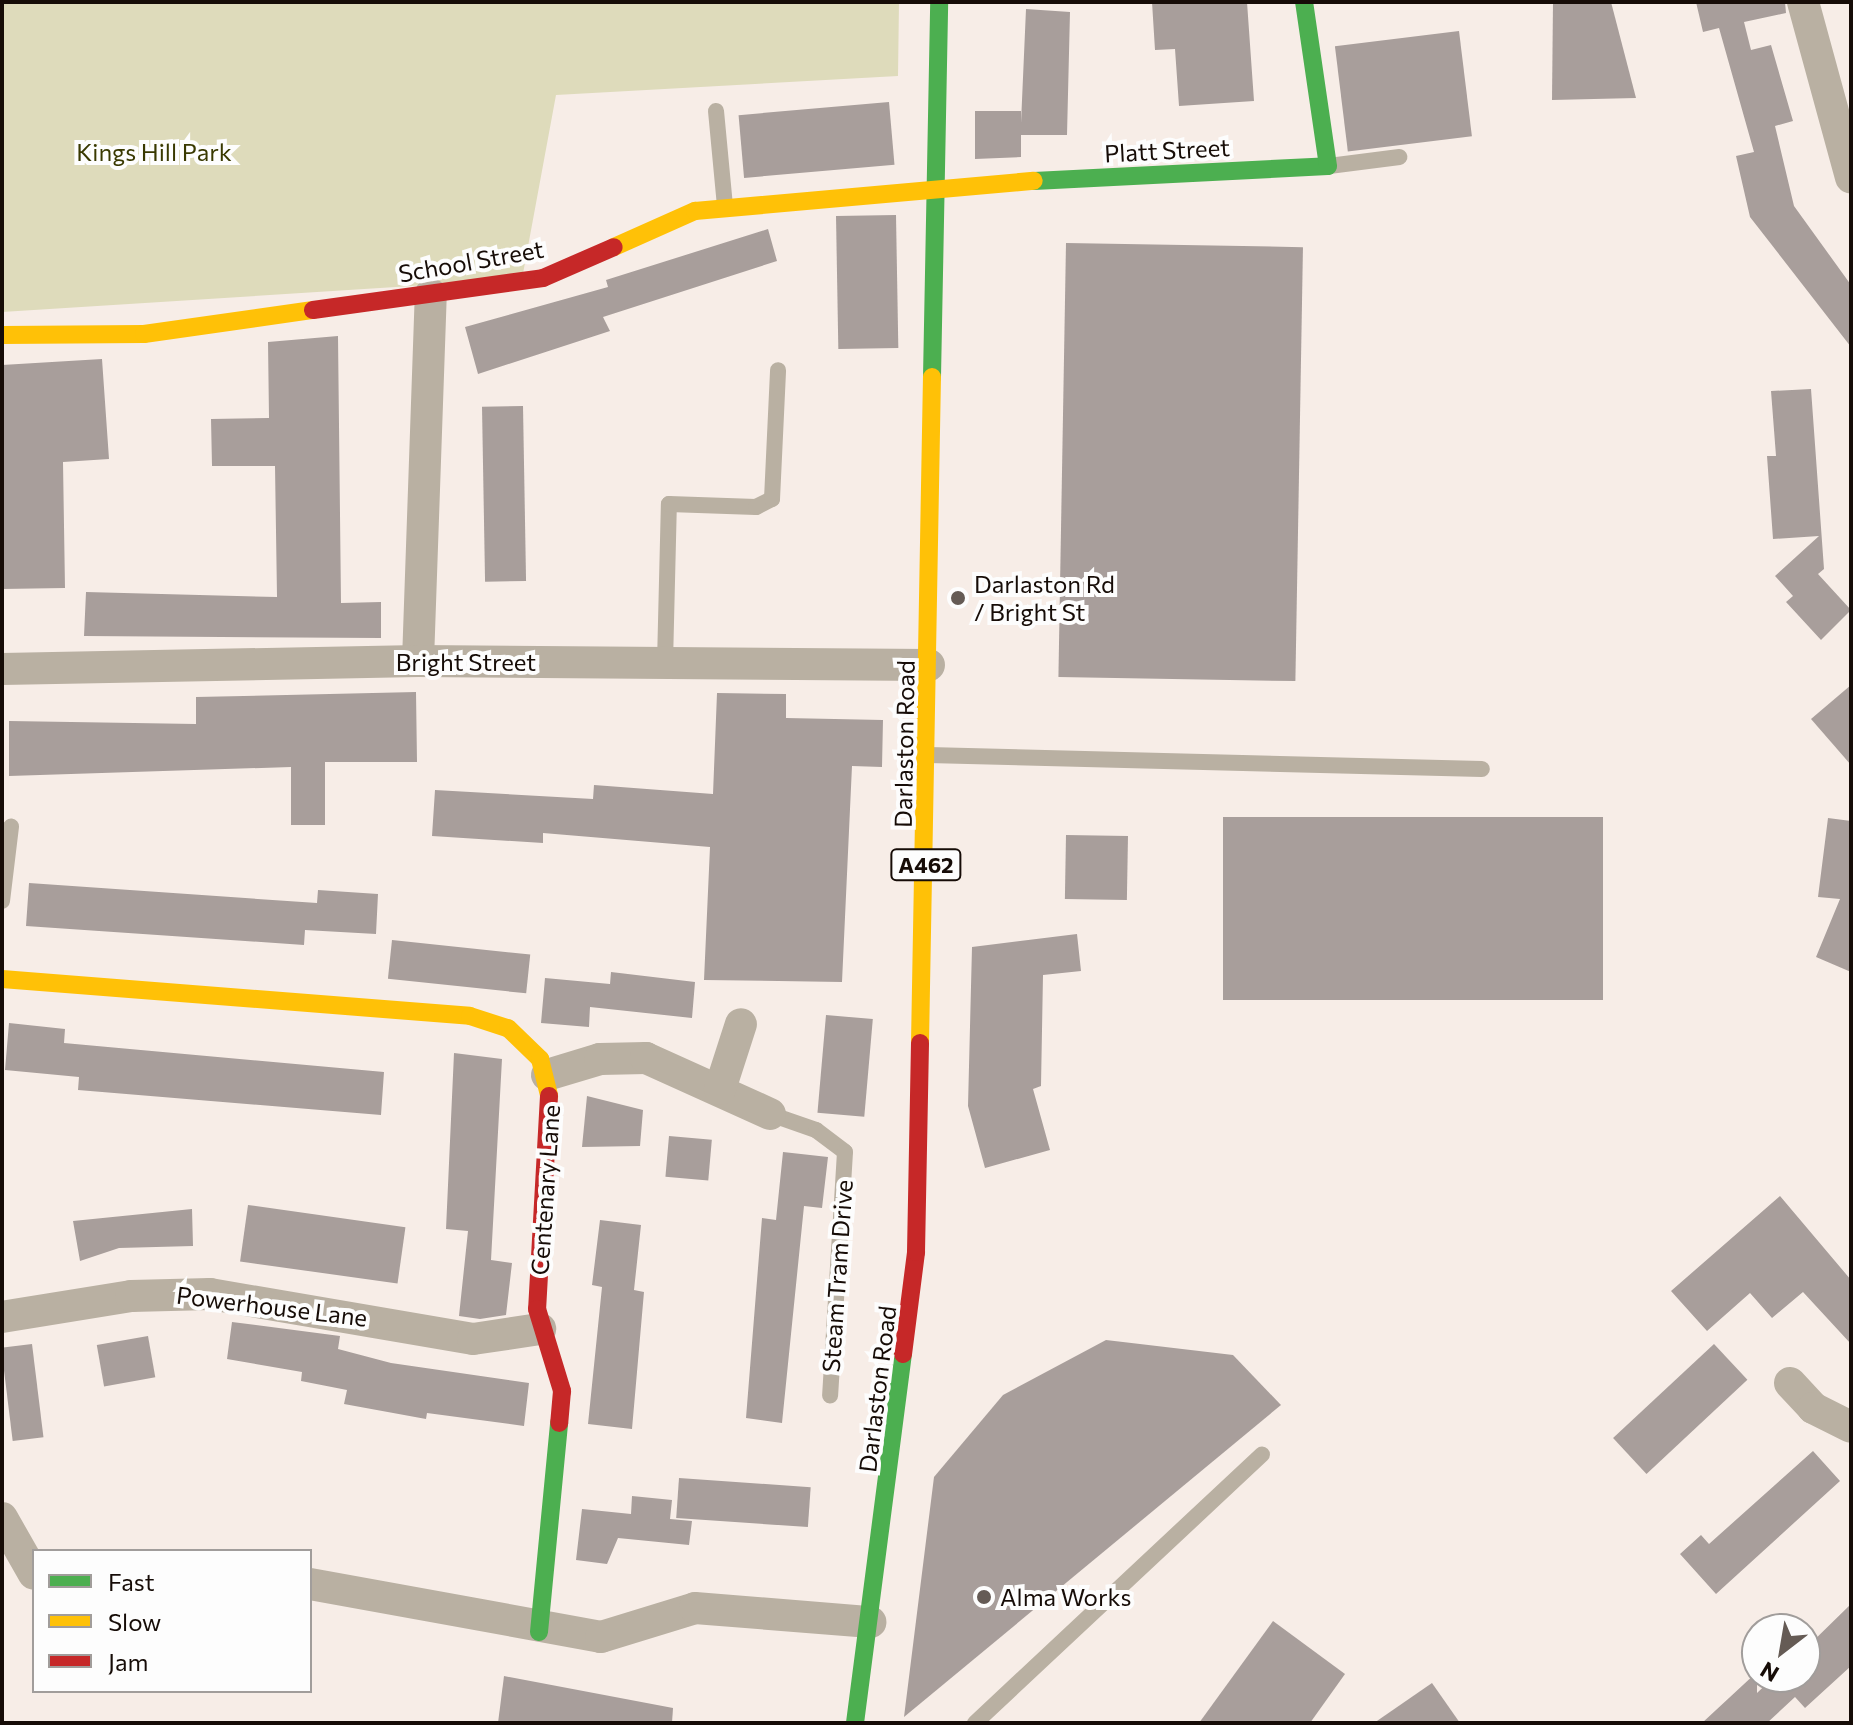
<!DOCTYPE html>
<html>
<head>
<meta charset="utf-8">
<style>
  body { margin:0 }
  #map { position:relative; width:1853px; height:1725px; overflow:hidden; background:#f7ede7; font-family:Commissioner,sans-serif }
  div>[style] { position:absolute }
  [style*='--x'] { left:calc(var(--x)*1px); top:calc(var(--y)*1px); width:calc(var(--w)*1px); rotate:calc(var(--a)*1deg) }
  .green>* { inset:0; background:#dedbbb }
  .building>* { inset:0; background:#a89e9b; transform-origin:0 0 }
  .lane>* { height:16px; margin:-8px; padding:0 8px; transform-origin:8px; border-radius:8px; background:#b9b0a2 }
  .street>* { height:32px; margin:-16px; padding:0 16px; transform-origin:16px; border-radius:16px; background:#b9b0a2 }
  .fast>* { height:18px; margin:-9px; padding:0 9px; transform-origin:9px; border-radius:9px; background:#4caf50 }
  .slow>* { height:18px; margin:-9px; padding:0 9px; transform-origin:9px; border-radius:9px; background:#ffc107 }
  .jam>* { height:18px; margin:-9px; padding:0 9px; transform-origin:9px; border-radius:9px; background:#c62828 }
  .dots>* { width:22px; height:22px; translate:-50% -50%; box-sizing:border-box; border:4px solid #fdfdfd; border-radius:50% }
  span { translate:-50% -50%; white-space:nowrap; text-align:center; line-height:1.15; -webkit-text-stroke:8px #fdfdfd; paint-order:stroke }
  .shield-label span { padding:2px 6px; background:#fdfdfd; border:2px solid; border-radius:6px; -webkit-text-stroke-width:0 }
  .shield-label { font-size:22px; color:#160c07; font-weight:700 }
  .street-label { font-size:24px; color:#160c07 }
  .park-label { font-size:24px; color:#393900 }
  .poi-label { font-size:24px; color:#160c07 }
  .left { translate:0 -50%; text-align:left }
  .frame { position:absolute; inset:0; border:4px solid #160c07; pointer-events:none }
  .legend { position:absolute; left:32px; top:1549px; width:280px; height:144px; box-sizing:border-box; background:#fdfdfd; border:2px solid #a19d9b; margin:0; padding:10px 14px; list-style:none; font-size:24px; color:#160c07 }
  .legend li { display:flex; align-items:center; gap:16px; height:40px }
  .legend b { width:40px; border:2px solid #a19d9b }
  .north { position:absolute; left:1741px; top:1613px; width:80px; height:80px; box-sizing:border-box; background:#fdfdfd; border:2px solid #a19d9b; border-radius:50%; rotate:211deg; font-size:22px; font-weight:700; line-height:32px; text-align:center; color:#160c07 }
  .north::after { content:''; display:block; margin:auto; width:28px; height:36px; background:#655b55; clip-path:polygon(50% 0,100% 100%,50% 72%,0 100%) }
</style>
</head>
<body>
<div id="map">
  <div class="green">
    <i style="clip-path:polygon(2px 2px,899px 2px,898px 76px,556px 95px,522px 279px,2px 312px)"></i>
  </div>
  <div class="building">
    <i style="clip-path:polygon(1152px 2px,1247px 2px,1254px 101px,1179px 106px,1175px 49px,1155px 50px)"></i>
    <i style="clip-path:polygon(1553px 2px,1611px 2px,1636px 98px,1552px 100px)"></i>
    <i style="clip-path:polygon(1696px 2px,1785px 2px,1786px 13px,1744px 22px,1751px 50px,1771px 45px,1793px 121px,1775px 126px,1794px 206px,1851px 285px,1851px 347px,1750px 217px,1736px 156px,1754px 152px,1719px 28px,1703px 32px)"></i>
    <i style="clip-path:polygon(1026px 9px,1070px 12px,1067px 135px,1021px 135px,1021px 157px,975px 159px,975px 111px,1021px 111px,1021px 123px)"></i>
    <i style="left:1459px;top:31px;width:106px;height:125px;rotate:83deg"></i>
    <i style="left:889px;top:102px;width:63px;height:151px;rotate:85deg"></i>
    <i style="left:896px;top:215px;width:133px;height:60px;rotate:89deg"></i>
    <i style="clip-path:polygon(768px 229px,777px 261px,603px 317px,610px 331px,478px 374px,465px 327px,608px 287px,606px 280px)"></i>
    <i style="left:1066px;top:243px;width:237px;height:434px;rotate:1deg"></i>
    <i style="clip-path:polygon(338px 336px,341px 603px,381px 602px,381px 638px,84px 636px,86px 592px,277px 597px,275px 466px,212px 466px,211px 419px,269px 418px,268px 342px)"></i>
    <i style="clip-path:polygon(102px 359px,109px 459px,63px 462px,65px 588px,2px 589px,2px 365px)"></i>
    <i style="clip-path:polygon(1811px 389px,1824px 569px,1818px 574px,1851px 610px,1821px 640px,1786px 602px,1793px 596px,1775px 576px,1819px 536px,1773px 539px,1767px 456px,1776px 456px,1771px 391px)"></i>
    <i style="left:523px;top:406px;width:175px;height:41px;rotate:89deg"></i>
    <i style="clip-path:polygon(1851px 685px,1851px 765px,1811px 719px)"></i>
    <i style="clip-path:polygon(416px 692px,417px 762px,325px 762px,325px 825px,291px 825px,291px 767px,9px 776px,9px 721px,196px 724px,196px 697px)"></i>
    <i style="clip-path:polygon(717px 693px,786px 694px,786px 718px,883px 720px,882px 767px,852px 766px,842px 982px,704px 980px,710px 847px,543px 833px,543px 843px,432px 836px,435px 790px,593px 799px,594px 785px,713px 794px)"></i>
    <i style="left:1603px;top:817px;width:183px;height:380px;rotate:90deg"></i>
    <i style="clip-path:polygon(1828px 818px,1851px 821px,1851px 972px,1816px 957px,1840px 899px,1818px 897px)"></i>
    <i style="left:1066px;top:835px;width:62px;height:64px;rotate:1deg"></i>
    <i style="clip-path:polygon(29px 883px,317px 903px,318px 890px,378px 894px,376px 934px,305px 930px,304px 945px,26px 926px)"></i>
    <i style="clip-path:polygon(1077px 934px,1081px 971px,1043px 975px,1041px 1086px,1033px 1089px,1050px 1150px,985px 1168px,968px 1106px,972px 947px)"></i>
    <i style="left:392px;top:940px;width:139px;height:39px;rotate:6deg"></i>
    <i style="clip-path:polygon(611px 972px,695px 982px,692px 1018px,590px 1007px,589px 1027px,541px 1023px,545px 978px,610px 984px)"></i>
    <i style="left:826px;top:1015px;width:47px;height:98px;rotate:5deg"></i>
    <i style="clip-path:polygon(9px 1023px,65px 1029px,64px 1043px,384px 1072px,381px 1115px,78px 1090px,79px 1077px,5px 1070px)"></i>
    <i style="clip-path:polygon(454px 1053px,502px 1059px,491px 1260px,512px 1263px,506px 1315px,480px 1319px,459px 1316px,468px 1231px,446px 1229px)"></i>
    <i style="clip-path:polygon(587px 1096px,643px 1110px,640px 1146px,582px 1147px)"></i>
    <i style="left:669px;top:1136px;width:43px;height:41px;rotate:5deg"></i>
    <i style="clip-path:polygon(783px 1152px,828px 1157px,822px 1208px,804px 1206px,782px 1423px,746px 1418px,762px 1218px,776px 1220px)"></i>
    <i style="clip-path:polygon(1780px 1196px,1851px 1280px,1851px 1344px,1803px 1292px,1772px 1318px,1750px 1293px,1707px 1331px,1671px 1291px)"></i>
    <i style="left:248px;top:1205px;width:159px;height:57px;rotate:8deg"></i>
    <i style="clip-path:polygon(192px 1209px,193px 1246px,119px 1248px,80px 1261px,73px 1221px)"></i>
    <i style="clip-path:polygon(600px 1220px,641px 1225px,634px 1290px,644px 1292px,632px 1429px,588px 1424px,602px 1287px,592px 1285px)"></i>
    <i style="clip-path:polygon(232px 1322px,340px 1336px,338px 1349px,391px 1363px,529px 1383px,524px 1426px,427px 1413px,426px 1419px,344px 1404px,347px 1390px,301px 1381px,302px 1372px,227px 1359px)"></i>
    <i style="left:148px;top:1336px;width:42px;height:52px;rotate:80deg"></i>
    <i style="clip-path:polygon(1106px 1340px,1233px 1355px,1281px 1405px,904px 1717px,934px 1477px,1003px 1395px)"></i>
    <i style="left:32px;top:1344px;width:94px;height:31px;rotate:83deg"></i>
    <i style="left:1714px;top:1344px;width:49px;height:138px;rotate:47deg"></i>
    <i style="clip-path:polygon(1813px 1451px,1840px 1481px,1716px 1594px,1680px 1554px,1701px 1535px,1709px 1544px)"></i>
    <i style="left:679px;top:1478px;width:132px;height:40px;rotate:4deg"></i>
    <i style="clip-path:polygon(632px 1496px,672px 1500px,670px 1519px,692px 1521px,689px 1545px,618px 1538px,607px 1564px,576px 1560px,582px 1509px,631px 1514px)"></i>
    <i style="clip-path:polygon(1851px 1604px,1851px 1666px,1805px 1708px,1795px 1697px,1767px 1723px,1702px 1723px,1757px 1672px,1757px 1693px,1774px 1677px,1805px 1677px,1805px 1649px)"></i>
    <i style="clip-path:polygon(1273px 1621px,1345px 1674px,1310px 1723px,1199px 1723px)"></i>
    <i style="clip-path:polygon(504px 1676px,673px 1708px,672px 1723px,498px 1723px)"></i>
    <i style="clip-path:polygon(1432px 1683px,1460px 1723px,1374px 1723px)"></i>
  </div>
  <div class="lane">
    <i style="--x:716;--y:111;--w:96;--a:84.6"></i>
    <i style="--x:1329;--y:166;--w:71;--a:-7.3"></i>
    <i style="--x:665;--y:663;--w:159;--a:-88.6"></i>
    <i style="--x:669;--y:504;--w:87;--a:2"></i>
    <i style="--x:756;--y:507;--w:18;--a:-27"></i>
    <i style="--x:772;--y:499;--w:129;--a:-87.3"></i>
    <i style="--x:928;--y:755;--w:554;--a:1.45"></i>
    <i style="--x:2;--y:901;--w:75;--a:-83.1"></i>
    <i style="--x:770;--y:1114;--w:49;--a:19.2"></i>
    <i style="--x:816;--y:1130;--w:36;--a:37"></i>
    <i style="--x:845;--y:1152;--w:244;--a:93.5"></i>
    <i style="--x:975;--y:1723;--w:393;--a:-43.1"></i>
  </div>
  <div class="street">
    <i style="--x:1803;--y:2;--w:182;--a:74.7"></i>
    <i style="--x:418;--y:661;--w:367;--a:-88"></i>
    <i style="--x:2;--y:669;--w:416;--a:-1.1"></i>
    <i style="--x:418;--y:661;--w:511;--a:0.45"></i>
    <i style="--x:547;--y:1075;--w:55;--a:-16.8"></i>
    <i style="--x:600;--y:1059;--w:46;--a:-1.2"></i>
    <i style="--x:646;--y:1058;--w:136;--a:24.3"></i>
    <i style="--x:720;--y:1089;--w:68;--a:-72.1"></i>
    <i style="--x:2;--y:1317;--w:131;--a:-9.2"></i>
    <i style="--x:131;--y:1296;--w:79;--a:-1.5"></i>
    <i style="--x:210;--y:1294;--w:267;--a:9.7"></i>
    <i style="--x:473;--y:1339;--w:68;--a:-8.5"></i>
    <i style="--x:1790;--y:1383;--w:34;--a:47"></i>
    <i style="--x:1813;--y:1408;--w:42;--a:26.6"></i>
    <i style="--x:2;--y:1518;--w:64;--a:60.3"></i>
    <i style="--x:310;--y:1584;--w:296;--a:10.3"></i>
    <i style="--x:601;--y:1637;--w:98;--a:-17.1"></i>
    <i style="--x:695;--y:1608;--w:176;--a:4.6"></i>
  </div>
  <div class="fast">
    <i style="--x:1034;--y:181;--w:294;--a:-2.9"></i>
    <i style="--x:1328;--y:166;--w:166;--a:-98.3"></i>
    <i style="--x:932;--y:377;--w:375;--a:-88.9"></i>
    <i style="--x:539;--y:1632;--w:210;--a:-84.5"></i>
    <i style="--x:855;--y:1723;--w:372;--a:-82.6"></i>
  </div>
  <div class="slow">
    <i style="--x:614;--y:247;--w:89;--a:-24"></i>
    <i style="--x:695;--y:211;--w:340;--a:-5.1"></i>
    <i style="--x:2;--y:335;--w:142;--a:-0.4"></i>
    <i style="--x:144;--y:334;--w:171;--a:-8.1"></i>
    <i style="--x:2;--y:979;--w:469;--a:4.5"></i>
    <i style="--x:470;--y:1016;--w:40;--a:18"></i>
    <i style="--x:508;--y:1028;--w:45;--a:44.1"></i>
    <i style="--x:540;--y:1059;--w:38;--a:76"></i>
    <i style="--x:920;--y:1043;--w:666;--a:-88.97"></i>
  </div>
  <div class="jam">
    <i style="--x:313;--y:310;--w:232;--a:-7.9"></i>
    <i style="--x:543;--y:278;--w:77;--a:-23.6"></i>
    <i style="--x:549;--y:1096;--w:213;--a:93.2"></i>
    <i style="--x:537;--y:1309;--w:86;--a:73"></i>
    <i style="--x:562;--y:1391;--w:32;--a:95"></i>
    <i style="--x:903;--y:1354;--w:103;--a:-82.7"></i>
    <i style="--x:916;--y:1252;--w:209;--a:-88.9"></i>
  </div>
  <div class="dots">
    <i style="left:958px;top:598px;background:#655b55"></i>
    <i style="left:984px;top:1597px;background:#655b55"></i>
  </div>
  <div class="shield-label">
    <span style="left:926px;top:865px">A462</span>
  </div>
  <div class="street-label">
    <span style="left:1167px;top:150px;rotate:-3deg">Platt Street</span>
    <span style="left:471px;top:261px;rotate:-10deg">School Street</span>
    <span style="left:466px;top:662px">Bright Street</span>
    <span style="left:904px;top:744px;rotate:-89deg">Darlaston Road</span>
    <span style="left:545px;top:1190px;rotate:-86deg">Centenary Lane</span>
    <span style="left:837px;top:1276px;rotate:-86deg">Steam Tram Drive</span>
    <span style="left:272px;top:1306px;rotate:7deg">Powerhouse Lane</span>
    <span style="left:877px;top:1389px;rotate:-83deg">Darlaston Road</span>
  </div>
  <div class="park-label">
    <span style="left:154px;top:152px">Kings Hill Park</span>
  </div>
  <div class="poi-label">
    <span class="left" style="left:974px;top:598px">Darlaston Rd<br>/ Bright St</span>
    <span class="left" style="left:1000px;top:1597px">Alma Works</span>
  </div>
  <div class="frame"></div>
  <ul class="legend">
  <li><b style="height:10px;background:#4caf50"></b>Fast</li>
  <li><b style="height:10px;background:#ffc107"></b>Slow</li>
  <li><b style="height:10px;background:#c62828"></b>Jam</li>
  </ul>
  <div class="north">N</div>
</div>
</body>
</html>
